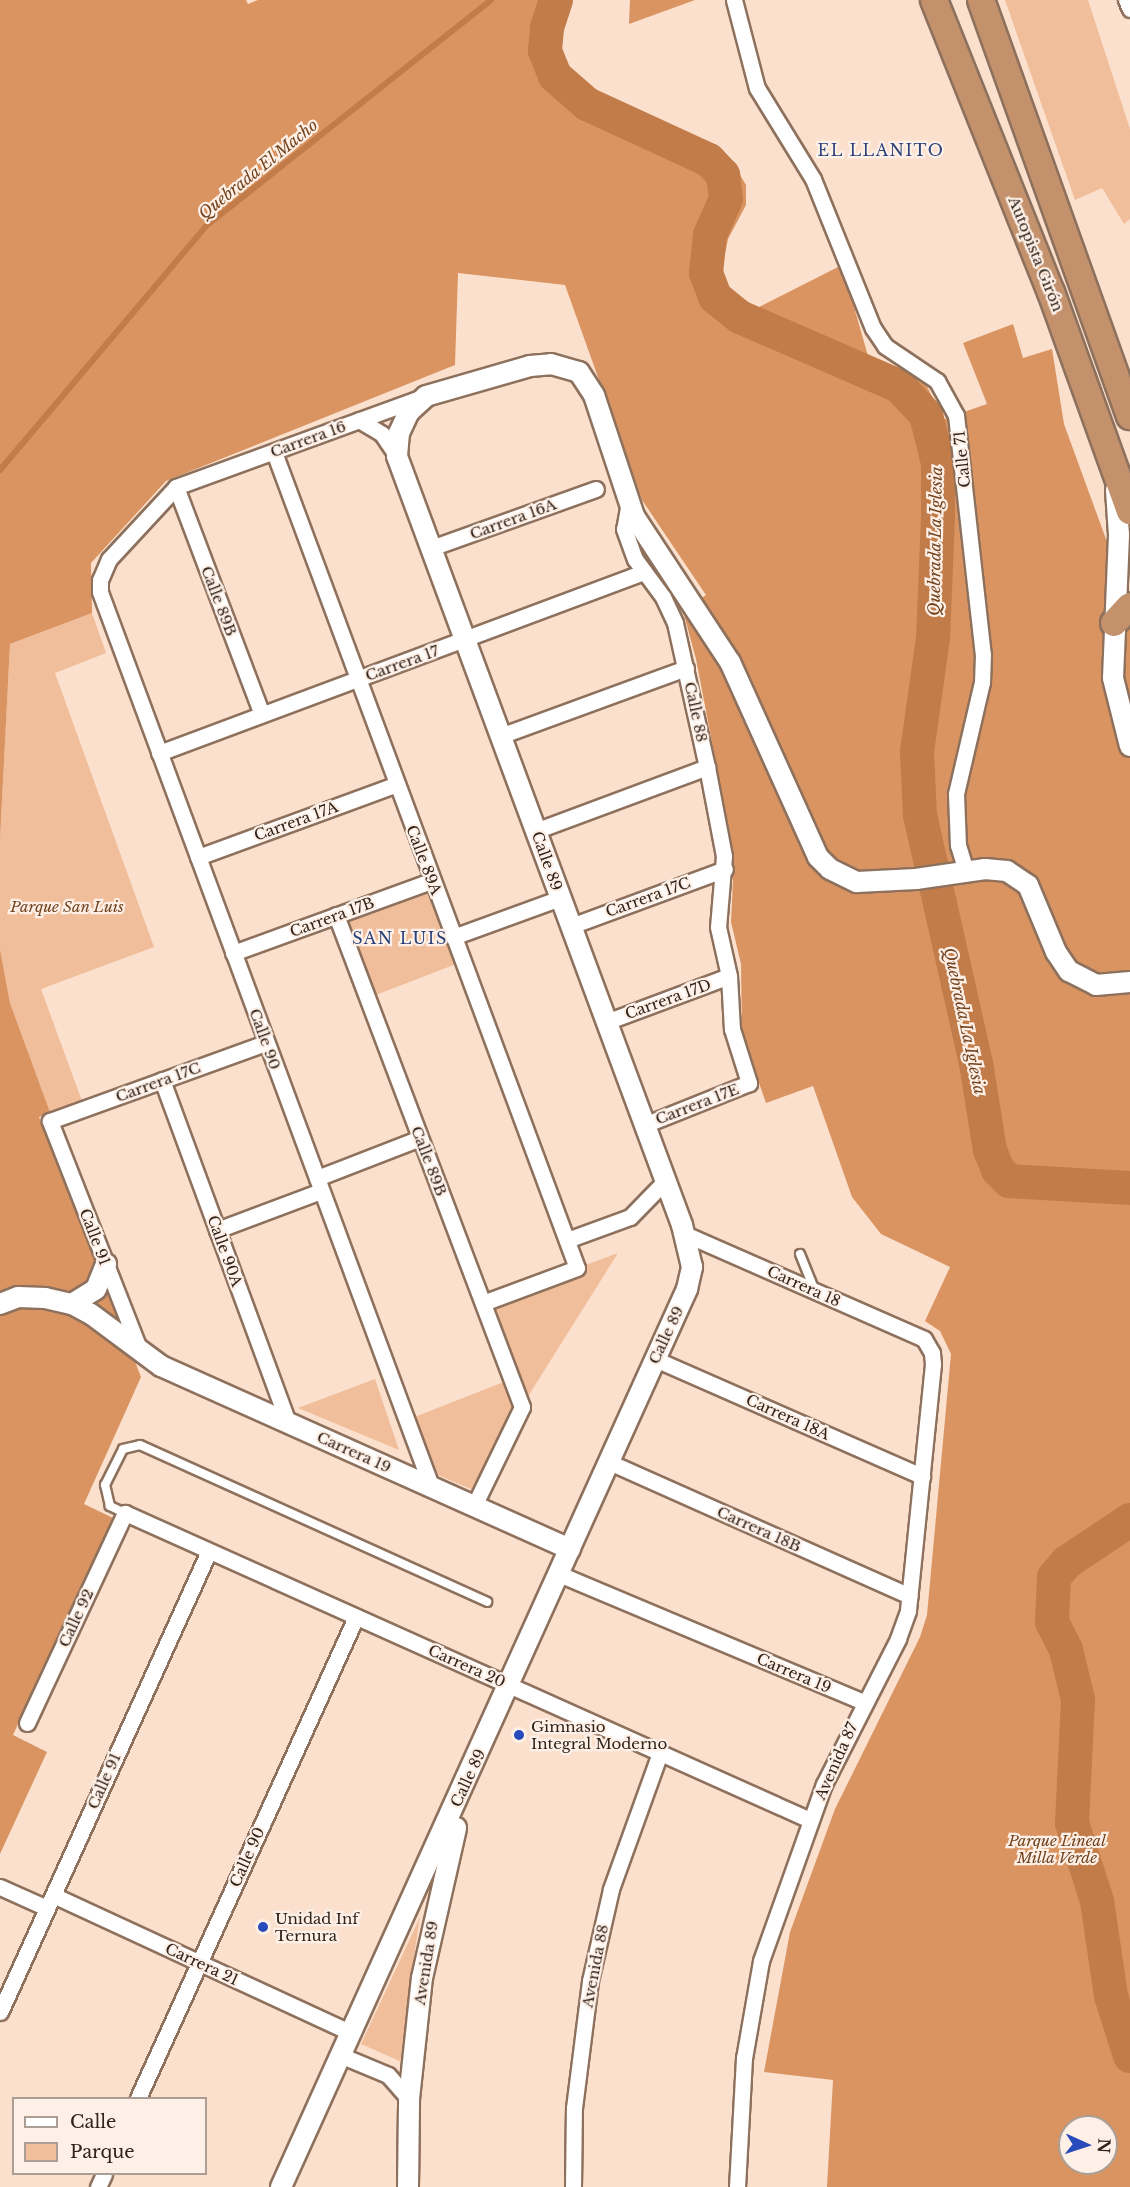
<!DOCTYPE html>
<html>
<head>
<meta charset="utf-8">
<style>
  body { margin:0 }
  #map { position:relative; width:1130px; height:2187px; overflow:hidden; background:#fbe0ce; font-family:"Libre Baskerville",serif }
  div>[style] { position:absolute }
  [style*='--x'] { left:calc(var(--x)*1px); top:calc(var(--y)*1px); width:calc(var(--w)*1px); rotate:calc(var(--a)*1deg) }
  .green>* { inset:0; background:#f1be9b; transform-origin:0 0 }
  .forest>* { inset:0; background:#da9461 }
  .stream>* { height:6px; margin:-3px; padding:0 3px; transform-origin:3px; border-radius:3px; background:#c17c49 }
  .river>* { height:34px; margin:-17px; padding:0 17px; transform-origin:17px; border-radius:17px; background:#c17c49 }
  .roads { filter:drop-shadow(2px 0 #8e715d) drop-shadow(-2px 0 #8e715d) drop-shadow(0 2px #8e715d) drop-shadow(0 -2px #8e715d) }
  .service>* { height:8px; margin:-4px; padding:0 4px; transform-origin:4px; border-radius:4px; background:#fff }
  .minor>* { height:15px; margin:-7.5px; padding:0 7.5px; transform-origin:7.5px; border-radius:7.5px; background:#fff }
  .tertiary>* { height:20px; margin:-10px; padding:0 10px; transform-origin:10px; border-radius:10px; background:#fff }
  .trunk>* { height:26px; margin:-13px; padding:0 13px; transform-origin:13px; border-radius:13px; background:#c3926c }
  .dots>* { width:16px; height:16px; translate:-50% -50%; box-sizing:border-box; border:3px solid #fef0e7; border-radius:50% }
  span { translate:-50% -50%; white-space:nowrap; text-align:center; line-height:1.15; -webkit-text-stroke:4.5px #fef0e7; paint-order:stroke }
  .street-label { font-size:15px; color:#2f231a }
  .park-label { font-size:15px; color:#72431e; font-style:italic }
  .poi-label { font-size:15px; color:#2f231a }
  .left { translate:0 -50%; text-align:left }
  .neighbourhood-label { font-size:16px; color:#2c427b; letter-spacing:1.5px }
  .water-label { font-size:16px; color:#72431e; font-style:italic }
  .legend { position:absolute; left:12px; top:2097px; width:195px; height:78px; box-sizing:border-box; background:#fef0e7; border:2px solid #ab9e95; margin:0; padding:8px 10px; list-style:none; font-size:18px; color:#2f231a }
  .legend li { display:flex; align-items:center; gap:12px; height:30px }
  .legend b { width:30px; border:2px solid #ab9e95 }
  .north { position:absolute; left:1058px; top:2115px; width:60px; height:60px; box-sizing:border-box; background:#fef0e7; border:2px solid #ab9e95; border-radius:50%; rotate:93deg; font-size:16px; font-weight:700; line-height:24px; text-align:center; color:#2f231a }
  .north::after { content:''; display:block; margin:auto; width:21px; height:27px; background:#284bbb; clip-path:polygon(50% 0,100% 100%,50% 72%,0 100%) }
</style>
</head>
<body>
<div id="map">
  <div class="green">
    <i style="clip-path:polygon(1005px 0,1088px 0,1130px 129px,1130px 219px,1124px 224px,1102px 188px,1075px 200px)"></i>
    <i style="clip-path:polygon(92px 613px,106px 653px,55px 673px,154px 947px,41px 989px,82px 1101px,50px 1112px,10px 1003px,0 949px,0 840px,10px 644px)"></i>
    <i style="left:425px;top:885px;width:85px;height:86px;rotate:69deg"></i>
    <i style="clip-path:polygon(618px 1253px,527px 1398px,489px 1301px)"></i>
    <i style="clip-path:polygon(375px 1379px,399px 1450px,298px 1408px)"></i>
    <i style="clip-path:polygon(511px 1379px,522px 1407px,480px 1493px,431px 1472px,412px 1418px)"></i>
    <i style="clip-path:polygon(420px 1917px,409px 1990px,402px 2062px,361px 2044px)"></i>
  </div>
  <div class="forest">
    <i style="clip-path:polygon(evenodd,0 0,246px 0,248px 4px,258px 0,572px 0,560px 40px,566px 75px,594px 97px,733px 163px,746px 185px,746px 205px,728px 239px,721px 274px,728px 296px,751px 311px,842px 265px,868px 356px,924px 381px,944px 419px,987px 404px,963px 343px,1013px 324px,1023px 358px,1052px 349px,1064px 424px,1130px 605px,1130px 2187px,827px 2187px,833px 2080px,764px 2072px,790px 1932px,835px 1809px,920px 1637px,927px 1615px,951px 1354px,940px 1331px,925px 1321px,950px 1267px,881px 1234px,852px 1197px,813px 1086px,766px 1103px,742px 1034px,741px 964px,731px 922px,733px 880px,724px 805px,696px 659px,683px 611px,706px 595px,642px 500px,565px 285px,458px 273px,455px 365px,166px 481px,91px 563px,92px 613px,10px 644px,0 840px,0 0,1070px 2127px,1106px 2127px,1106px 2163px,1070px 2163px,1070px 2127px)"></i>
    <i style="clip-path:polygon(630px 0,695px 0,629px 24px)"></i>
    <i style="clip-path:polygon(0 949px,10px 1003px,50px 1112px,39px 1117px,141px 1377px,84px 1504px,113px 1518px,13px 1735px,47px 1752px,0 1854px)"></i>
  </div>
  <div class="stream">
    <i style="--x:0;--y:470;--w:319;--a:-49.8"></i>
    <i style="--x:206;--y:226;--w:364;--a:-38.4"></i>
  </div>
  <div class="river">
    <i style="--x:556;--y:0;--w:29;--a:108"></i>
    <i style="--x:547;--y:28;--w:23;--a:95"></i>
    <i style="--x:545;--y:51;--w:27;--a:68"></i>
    <i style="--x:555;--y:76;--w:43;--a:41.2"></i>
    <i style="--x:587;--y:104;--w:134;--a:24.7"></i>
    <i style="--x:709;--y:160;--w:21;--a:47"></i>
    <i style="--x:723;--y:175;--w:24;--a:83"></i>
    <i style="--x:726;--y:199;--w:39;--a:114"></i>
    <i style="--x:710;--y:235;--w:38;--a:96"></i>
    <i style="--x:706;--y:273;--w:26;--a:69"></i>
    <i style="--x:715;--y:297;--w:32;--a:39"></i>
    <i style="--x:740;--y:317;--w:173;--a:23.5"></i>
    <i style="--x:899;--y:386;--w:40;--a:47"></i>
    <i style="--x:926;--y:415;--w:49;--a:76"></i>
    <i style="--x:938;--y:463;--w:53;--a:90"></i>
    <i style="--x:938;--y:516;--w:122;--a:92.3"></i>
    <i style="--x:933;--y:638;--w:115;--a:98"></i>
    <i style="--x:917;--y:752;--w:63;--a:87.3"></i>
    <i style="--x:920;--y:815;--w:254;--a:77.3"></i>
    <i style="--x:976;--y:1063;--w:88;--a:80.9"></i>
    <i style="--x:990;--y:1150;--w:22;--a:68"></i>
    <i style="--x:998;--y:1170;--w:16;--a:45"></i>
    <i style="--x:1009;--y:1181;--w:121;--a:3.3"></i>
    <i style="--x:1130;--y:1520;--w:76;--a:146.3"></i>
    <i style="--x:1067;--y:1562;--w:20;--a:131"></i>
    <i style="--x:1054;--y:1577;--w:45;--a:92.5"></i>
    <i style="--x:1052;--y:1622;--w:31;--a:63"></i>
    <i style="--x:1066;--y:1650;--w:51;--a:76.5"></i>
    <i style="--x:1078;--y:1700;--w:123;--a:92.8"></i>
    <i style="--x:1072;--y:1823;--w:82;--a:72.2"></i>
    <i style="--x:1097;--y:1901;--w:96;--a:81.6"></i>
    <i style="--x:1111;--y:1996;--w:63;--a:72.4"></i>
  </div>
  <div class="roads">
    <div class="service">
      <i style="--x:800;--y:1254;--w:38;--a:68"></i>
      <i style="--x:125;--y:1513;--w:17;--a:-155"></i>
      <i style="--x:110;--y:1506;--w:22;--a:-103"></i>
      <i style="--x:105;--y:1485;--w:40;--a:-63.4"></i>
      <i style="--x:123;--y:1449;--w:17;--a:-13"></i>
      <i style="--x:140;--y:1445;--w:381;--a:24.3"></i>
    </div>
    <div class="minor">
      <i style="--x:734;--y:0;--w:91;--a:75.4"></i>
      <i style="--x:757;--y:88;--w:107;--a:58.4"></i>
      <i style="--x:813;--y:179;--w:161;--a:68.1"></i>
      <i style="--x:873;--y:328;--w:22;--a:56"></i>
      <i style="--x:885;--y:346;--w:63;--a:33.9"></i>
      <i style="--x:937;--y:381;--w:39;--a:61"></i>
      <i style="--x:956;--y:415;--w:241;--a:83.6"></i>
      <i style="--x:983;--y:654;--w:28;--a:92"></i>
      <i style="--x:982;--y:682;--w:115;--a:103.1"></i>
      <i style="--x:956;--y:794;--w:51;--a:87.8"></i>
      <i style="--x:958;--y:845;--w:28;--a:73"></i>
      <i style="--x:1126;--y:0;--w:10;--a:66"></i>
      <i style="--x:420;--y:398;--w:260;--a:160"></i>
      <i style="--x:176;--y:487;--w:98;--a:132.9"></i>
      <i style="--x:109;--y:559;--w:23;--a:113"></i>
      <i style="--x:100;--y:580;--w:12;--a:90"></i>
      <i style="--x:100;--y:592;--w:953;--a:69.68"></i>
      <i style="--x:359;--y:420;--w:27;--a:31"></i>
      <i style="--x:382;--y:434;--w:27;--a:56"></i>
      <i style="--x:274;--y:452;--w:870;--a:69.63"></i>
      <i style="--x:577;--y:1268;--w:100;--a:159.6"></i>
      <i style="--x:176;--y:487;--w:243;--a:69.3"></i>
      <i style="--x:629;--y:502;--w:27;--a:100"></i>
      <i style="--x:624;--y:529;--w:32;--a:70"></i>
      <i style="--x:635;--y:559;--w:47;--a:53.6"></i>
      <i style="--x:663;--y:597;--w:29;--a:65"></i>
      <i style="--x:675;--y:623;--w:148;--a:77.5"></i>
      <i style="--x:707;--y:767;--w:91;--a:79.2"></i>
      <i style="--x:724;--y:856;--w:71;--a:94.8"></i>
      <i style="--x:718;--y:927;--w:50;--a:77.3"></i>
      <i style="--x:729;--y:976;--w:53;--a:86.8"></i>
      <i style="--x:732;--y:1029;--w:57;--a:72.5"></i>
      <i style="--x:749;--y:1083;--w:113;--a:158.2"></i>
      <i style="--x:431;--y:548;--w:175;--a:-19.7"></i>
      <i style="--x:500;--y:736;--w:198;--a:-20.1"></i>
      <i style="--x:159;--y:753;--w:518;--a:-20.47"></i>
      <i style="--x:535;--y:831;--w:184;--a:-20.4"></i>
      <i style="--x:198;--y:857;--w:210;--a:-20.1"></i>
      <i style="--x:336;--y:915;--w:526;--a:69.29"></i>
      <i style="--x:522;--y:1407;--w:110;--a:115.9"></i>
      <i style="--x:571;--y:926;--w:164;--a:-20.3"></i>
      <i style="--x:453;--y:937;--w:114;--a:-20"></i>
      <i style="--x:233;--y:953;--w:211;--a:-20"></i>
      <i style="--x:606;--y:1022;--w:131;--a:-20.5"></i>
      <i style="--x:162;--y:1080;--w:365;--a:69.8"></i>
      <i style="--x:317;--y:1178;--w:110;--a:-21.2"></i>
      <i style="--x:217;--y:1230;--w:111;--a:-20.6"></i>
      <i style="--x:685;--y:1234;--w:261;--a:23.7"></i>
      <i style="--x:924;--y:1339;--w:16;--a:60"></i>
      <i style="--x:932;--y:1353;--w:11;--a:85"></i>
      <i style="--x:933;--y:1364;--w:248;--a:95.8"></i>
      <i style="--x:908;--y:1611;--w:30;--a:110"></i>
      <i style="--x:898;--y:1639;--w:163;--a:117"></i>
      <i style="--x:824;--y:1784;--w:188;--a:109.6"></i>
      <i style="--x:761;--y:1961;--w:98;--a:99.9"></i>
      <i style="--x:744;--y:2058;--w:129;--a:93.1"></i>
      <i style="--x:567;--y:1240;--w:67;--a:-20.1"></i>
      <i style="--x:630;--y:1217;--w:50;--a:-45.8"></i>
      <i style="--x:140;--y:1351;--w:247;--a:-111.4"></i>
      <i style="--x:50;--y:1121;--w:230;--a:-19.9"></i>
      <i style="--x:655;--y:1359;--w:292;--a:23.7"></i>
      <i style="--x:609;--y:1462;--w:329;--a:24"></i>
      <i style="--x:559;--y:1574;--w:330;--a:22.8"></i>
      <i style="--x:27;--y:1723;--w:232;--a:-65"></i>
      <i style="--x:125;--y:1513;--w:751;--a:24.14"></i>
      <i style="--x:0;--y:1887;--w:51;--a:24.1"></i>
      <i style="--x:53;--y:1895;--w:328;--a:24.8"></i>
      <i style="--x:0;--y:2012;--w:506;--a:-65.61"></i>
      <i style="--x:340;--y:2055;--w:52;--a:22.6"></i>
      <i style="--x:388;--y:2075;--w:32;--a:49"></i>
      <i style="--x:138;--y:2098;--w:528;--a:-65.62"></i>
      <i style="--x:98;--y:2187;--w:14;--a:-65"></i>
      <i style="--x:573;--y:2187;--w:79;--a:-89.3"></i>
      <i style="--x:574;--y:2108;--w:128;--a:-82.8"></i>
      <i style="--x:590;--y:1981;--w:94;--a:-77.1"></i>
      <i style="--x:611;--y:1889;--w:145;--a:-70.2"></i>
    </div>
    <div class="tertiary">
      <i style="--x:1116;--y:490;--w:45;--a:86.2"></i>
      <i style="--x:1119;--y:535;--w:143;--a:92.4"></i>
      <i style="--x:1113;--y:678;--w:70;--a:76"></i>
      <i style="--x:0;--y:1304;--w:19;--a:-21"></i>
      <i style="--x:18;--y:1297;--w:27;--a:2"></i>
      <i style="--x:45;--y:1298;--w:28;--a:13"></i>
      <i style="--x:72;--y:1304;--w:21;--a:28"></i>
      <i style="--x:91;--y:1314;--w:87;--a:36.6"></i>
      <i style="--x:161;--y:1366;--w:448;--a:24.1"></i>
      <i style="--x:72;--y:1304;--w:28;--a:-32"></i>
      <i style="--x:96;--y:1289;--w:27;--a:-68"></i>
      <i style="--x:281;--y:2187;--w:986;--a:-65.67"></i>
      <i style="--x:687;--y:1289;--w:23;--a:-77"></i>
      <i style="--x:692;--y:1267;--w:43;--a:-103.4"></i>
      <i style="--x:682;--y:1225;--w:820;--a:-110.34"></i>
      <i style="--x:397;--y:456;--w:23;--a:-85"></i>
      <i style="--x:399;--y:433;--w:23;--a:-65"></i>
      <i style="--x:409;--y:412;--w:23;--a:-43"></i>
      <i style="--x:426;--y:396;--w:108;--a:-16.1"></i>
      <i style="--x:530;--y:366;--w:21;--a:-5"></i>
      <i style="--x:551;--y:364;--w:29;--a:16"></i>
      <i style="--x:579;--y:372;--w:27;--a:57"></i>
      <i style="--x:594;--y:395;--w:127;--a:71.7"></i>
      <i style="--x:634;--y:516;--w:175;--a:56.7"></i>
      <i style="--x:730;--y:662;--w:214;--a:65.7"></i>
      <i style="--x:818;--y:857;--w:17;--a:45"></i>
      <i style="--x:830;--y:869;--w:30;--a:26"></i>
      <i style="--x:857;--y:882;--w:59;--a:-2.9"></i>
      <i style="--x:916;--y:879;--w:70;--a:-8.2"></i>
      <i style="--x:985;--y:869;--w:22;--a:5"></i>
      <i style="--x:1007;--y:871;--w:25;--a:34"></i>
      <i style="--x:1028;--y:885;--w:73;--a:67.3"></i>
      <i style="--x:1056;--y:952;--w:23;--a:56"></i>
      <i style="--x:1069;--y:971;--w:30;--a:27"></i>
      <i style="--x:1096;--y:985;--w:34;--a:-5"></i>
      <i style="--x:408;--y:2187;--w:88;--a:-89.3"></i>
      <i style="--x:409;--y:2099;--w:122;--a:-83.9"></i>
      <i style="--x:422;--y:1978;--w:154;--a:-77.2"></i>
    </div>
    <div class="trunk">
      <i style="--x:934;--y:0;--w:315;--a:68.2"></i>
      <i style="--x:1051;--y:292;--w:233;--a:70.2"></i>
      <i style="--x:981;--y:0;--w:442;--a:70.3"></i>
      <i style="--x:1114;--y:623;--w:23;--a:-47"></i>
    </div>
  </div>
  <div class="dots">
    <i style="left:519px;top:1735px;background:#284bbb"></i>
    <i style="left:263px;top:1927px;background:#284bbb"></i>
  </div>
  <div class="street-label">
    <span style="left:1036px;top:254px;rotate:68deg">Autopista Girón</span>
    <span style="left:308px;top:439px;rotate:-20deg">Carrera 16</span>
    <span style="left:962px;top:459px;rotate:-96deg">Calle 71</span>
    <span style="left:513px;top:519px;rotate:-20deg">Carrera 16A</span>
    <span style="left:219px;top:601px;rotate:69deg">Calle 89B</span>
    <span style="left:402px;top:663px;rotate:-20deg">Carrera 17</span>
    <span style="left:696px;top:712px;rotate:78deg">Calle 88</span>
    <span style="left:296px;top:821px;rotate:-20deg">Carrera 17A</span>
    <span style="left:424px;top:860px;rotate:69deg">Calle 89A</span>
    <span style="left:547px;top:861px;rotate:70deg">Calle 89</span>
    <span style="left:648px;top:897px;rotate:-20deg">Carrera 17C</span>
    <span style="left:332px;top:917px;rotate:-20deg">Carrera 17B</span>
    <span style="left:668px;top:999px;rotate:-20deg">Carrera 17D</span>
    <span style="left:265px;top:1039px;rotate:70deg">Calle 90</span>
    <span style="left:158px;top:1082px;rotate:-20deg">Carrera 17C</span>
    <span style="left:697px;top:1104px;rotate:-21deg">Carrera 17E</span>
    <span style="left:429px;top:1161px;rotate:69deg">Calle 89B</span>
    <span style="left:95px;top:1237px;rotate:69deg">Calle 91</span>
    <span style="left:225px;top:1251px;rotate:70deg">Calle 90A</span>
    <span style="left:804px;top:1286px;rotate:24deg">Carrera 18</span>
    <span style="left:666px;top:1335px;rotate:-65deg">Calle 89</span>
    <span style="left:788px;top:1417px;rotate:24deg">Carrera 18A</span>
    <span style="left:354px;top:1452px;rotate:24deg">Carrera 19</span>
    <span style="left:759px;top:1529px;rotate:24deg">Carrera 18B</span>
    <span style="left:76px;top:1618px;rotate:-65deg">Calle 92</span>
    <span style="left:467px;top:1666px;rotate:24deg">Carrera 20</span>
    <span style="left:794px;top:1673px;rotate:23deg">Carrera 19</span>
    <span style="left:836px;top:1761px;rotate:-66deg">Avenida 87</span>
    <span style="left:468px;top:1778px;rotate:-65deg">Calle 89</span>
    <span style="left:104px;top:1781px;rotate:-66deg">Calle 91</span>
    <span style="left:247px;top:1857px;rotate:-66deg">Calle 90</span>
    <span style="left:426px;top:1963px;rotate:-81deg">Avenida 89</span>
    <span style="left:202px;top:1964px;rotate:25deg">Carrera 21</span>
    <span style="left:595px;top:1966px;rotate:-79deg">Avenida 88</span>
  </div>
  <div class="park-label">
    <span style="left:67px;top:907px">Parque San Luis</span>
    <span style="left:1057px;top:1849px">Parque Lineal<br>Milla Verde</span>
  </div>
  <div class="poi-label">
    <span class="left" style="left:531px;top:1735px">Gimnasio<br>Integral Moderno</span>
    <span class="left" style="left:275px;top:1927px">Unidad Inf<br>Ternura</span>
  </div>
  <div class="neighbourhood-label">
    <span style="left:881px;top:150px">EL LLANITO</span>
    <span style="left:400px;top:938px">SAN LUIS</span>
  </div>
  <div class="water-label">
    <span style="left:258px;top:169px;rotate:-39deg">Quebrada El Macho</span>
    <span style="left:935px;top:541px;rotate:-89deg">Quebrada La Iglesia</span>
    <span style="left:965px;top:1021px;rotate:78deg">Quebrada La Iglesia</span>
  </div>
  <ul class="legend">
  <li><b style="height:8px;background:#fff"></b>Calle</li>
  <li><b style="height:16px;background:#f1be9b"></b>Parque</li>
  </ul>
  <div class="north">N</div>
</div>
</body>
</html>
